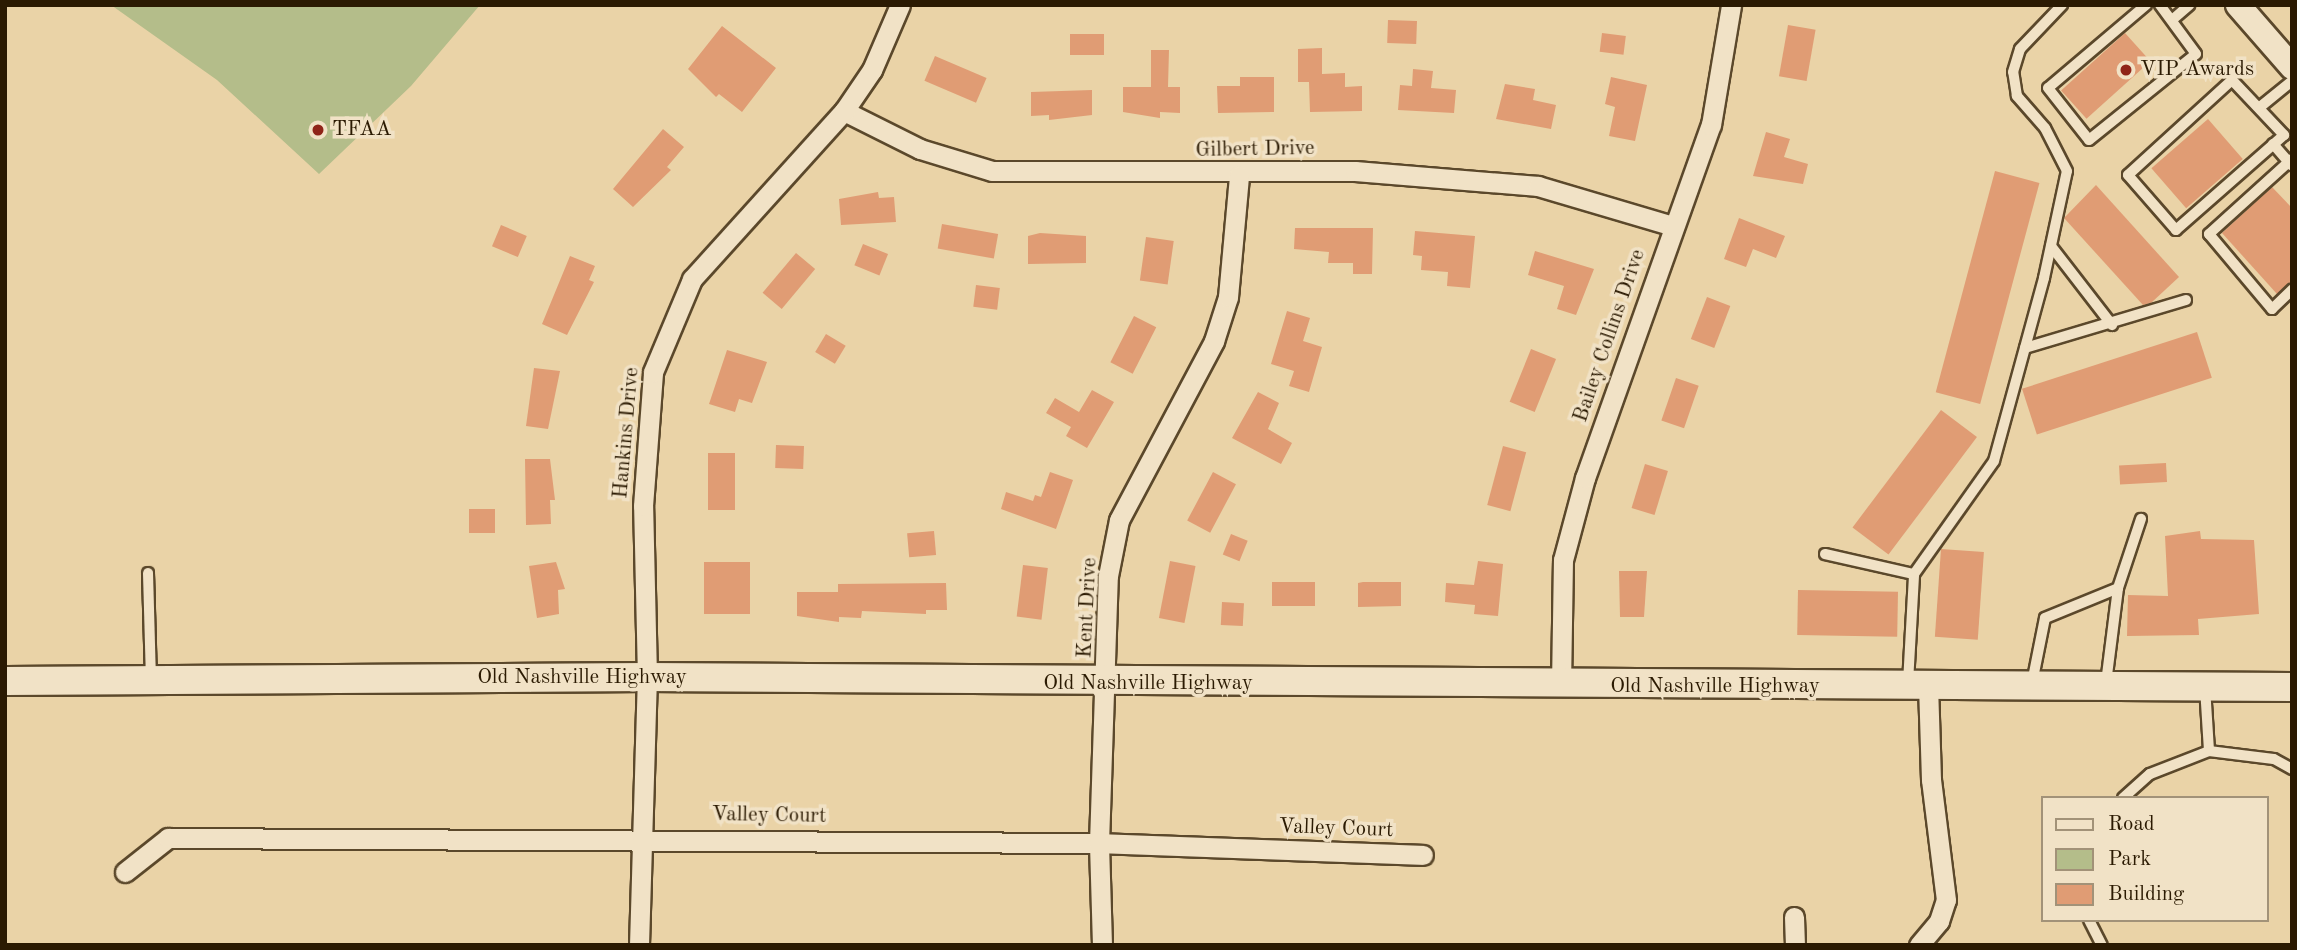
<!DOCTYPE html>
<html>
<head>
<meta charset="utf-8">
<style>
  body { margin:0 }
  #map { position:relative; width:2297px; height:950px; overflow:hidden; background:#ead3a7; font-family:"Old Standard TT",serif }
  div>[style] { position:absolute }
  [style*='--x'] { left:calc(var(--x)*1px); top:calc(var(--y)*1px); width:calc(var(--w)*1px); rotate:calc(var(--a)*1deg) }
  .green>* { inset:0; background:#b4bd8a }
  .building>* { inset:0; background:#e09c74; transform-origin:0 0 }
  .roads { filter:drop-shadow(2px 0 #5b482b) drop-shadow(-2px 0 #5b482b) drop-shadow(0 2px #5b482b) drop-shadow(0 -2px #5b482b) }
  .service>* { height:10px; margin:-5px; padding:0 5px; transform-origin:5px; border-radius:5px; background:#f1e2c6 }
  .minor>* { height:19px; margin:-9.5px; padding:0 9.5px; transform-origin:9.5px; border-radius:9.5px; background:#f1e2c6 }
  .tertiary>* { height:24px; margin:-12px; padding:0 12px; transform-origin:12px; border-radius:12px; background:#f1e2c6 }
  .secondary>* { height:28px; margin:-14px; padding:0 14px; transform-origin:14px; border-radius:14px; background:#f1e2c6 }
  .dots>* { width:19px; height:19px; translate:-50% -50%; box-sizing:border-box; border:4px solid #f1e2c6; border-radius:50% }
  span { translate:-50% -50%; white-space:nowrap; text-align:center; line-height:1.15; -webkit-text-stroke:7px #f1e2c6; paint-order:stroke }
  .poi-label { font-size:21px; color:#2b1a02 }
  .left { translate:0 -50%; text-align:left }
  .street-label { font-size:21px; color:#2b1a02 }
  .frame { position:absolute; inset:0; border:7px solid #2b1a02; pointer-events:none }
  .legend { position:absolute; left:2041px; top:796px; width:228px; height:126px; box-sizing:border-box; background:#f1e2c6; border:2px solid #a29278; margin:0; padding:9px 12px; list-style:none; font-size:21px; color:#2b1a02 }
  .legend li { display:flex; align-items:center; gap:14px; height:35px }
  .legend b { width:35px; border:2px solid #a29278 }
</style>
</head>
<body>
<div id="map">
  <div class="green">
    <i style="clip-path:polygon(111px 5px,480px 5px,411px 86px,319px 174px,217px 80px)"></i>
  </div>
  <div class="building">
    <i style="left:1388px;top:20px;width:29px;height:23px;rotate:2deg"></i>
    <i style="left:1788px;top:25px;width:28px;height:52px;rotate:10deg"></i>
    <i style="clip-path:polygon(722px 26px,776px 68px,742px 112px,719px 94px,716px 97px,688px 69px)"></i>
    <i style="left:1602px;top:33px;width:24px;height:19px;rotate:7deg"></i>
    <i style="left:2125px;top:33px;width:38px;height:86px;rotate:48deg"></i>
    <i style="left:1104px;top:34px;width:21px;height:34px;rotate:90deg"></i>
    <i style="clip-path:polygon(1322px 48px,1322px 74px,1345px 73px,1345px 87px,1362px 86px,1362px 111px,1310px 112px,1309px 82px,1298px 82px,1298px 49px)"></i>
    <i style="clip-path:polygon(1151px 50px,1169px 50px,1168px 87px,1180px 87px,1180px 113px,1160px 112px,1160px 118px,1123px 112px,1123px 87px,1151px 87px)"></i>
    <i style="left:935px;top:56px;width:56px;height:27px;rotate:23deg"></i>
    <i style="clip-path:polygon(1413px 69px,1433px 71px,1431px 88px,1456px 90px,1454px 113px,1398px 110px,1400px 85px,1412px 86px)"></i>
    <i style="clip-path:polygon(1240px 77px,1274px 77px,1274px 112px,1218px 113px,1217px 86px,1240px 86px)"></i>
    <i style="clip-path:polygon(1611px 77px,1647px 85px,1635px 141px,1609px 136px,1615px 107px,1605px 104px)"></i>
    <i style="clip-path:polygon(1505px 84px,1535px 89px,1533px 100px,1556px 105px,1551px 129px,1496px 119px)"></i>
    <i style="clip-path:polygon(1092px 90px,1092px 115px,1049px 120px,1049px 115px,1031px 116px,1031px 92px)"></i>
    <i style="left:2208px;top:119px;width:53px;height:75px;rotate:49deg"></i>
    <i style="clip-path:polygon(663px 129px,684px 147px,667px 167px,671px 170px,633px 207px,613px 189px)"></i>
    <i style="clip-path:polygon(1766px 132px,1790px 139px,1784px 157px,1808px 164px,1803px 184px,1753px 176px)"></i>
    <i style="left:1995px;top:171px;width:46px;height:229px;rotate:15deg"></i>
    <i style="clip-path:polygon(2096px 185px,2179px 277px,2151px 303px,2143px 305px,2064px 218px)"></i>
    <i style="clip-path:polygon(2272px 187px,2292px 208px,2292px 281px,2277px 294px,2222px 233px)"></i>
    <i style="clip-path:polygon(878px 192px,879px 198px,894px 197px,896px 222px,841px 225px,839px 199px)"></i>
    <i style="clip-path:polygon(1739px 218px,1785px 236px,1776px 258px,1753px 249px,1746px 267px,1724px 259px)"></i>
    <i style="left:942px;top:224px;width:57px;height:25px;rotate:10deg"></i>
    <i style="left:501px;top:225px;width:28px;height:23px;rotate:23deg"></i>
    <i style="clip-path:polygon(1295px 228px,1373px 228px,1372px 274px,1353px 274px,1353px 263px,1328px 263px,1329px 252px,1294px 249px)"></i>
    <i style="clip-path:polygon(1415px 231px,1475px 236px,1470px 288px,1447px 286px,1448px 272px,1421px 270px,1422px 256px,1413px 255px)"></i>
    <i style="clip-path:polygon(1040px 233px,1086px 236px,1086px 263px,1028px 264px,1028px 236px)"></i>
    <i style="left:1146px;top:237px;width:28px;height:44px;rotate:8deg"></i>
    <i style="left:863px;top:244px;width:27px;height:23px;rotate:22deg"></i>
    <i style="clip-path:polygon(1535px 251px,1594px 269px,1576px 315px,1557px 309px,1564px 286px,1528px 275px)"></i>
    <i style="left:796px;top:253px;width:25px;height:52px;rotate:40deg"></i>
    <i style="clip-path:polygon(570px 256px,595px 266px,589px 280px,594px 282px,567px 335px,542px 324px)"></i>
    <i style="left:976px;top:285px;width:24px;height:22px;rotate:7deg"></i>
    <i style="left:1707px;top:297px;width:25px;height:45px;rotate:21deg"></i>
    <i style="clip-path:polygon(1287px 311px,1310px 318px,1303px 341px,1322px 347px,1309px 392px,1289px 386px,1294px 371px,1271px 364px)"></i>
    <i style="left:1134px;top:316px;width:25px;height:52px;rotate:27deg"></i>
    <i style="left:2197px;top:332px;width:48px;height:184px;rotate:72deg"></i>
    <i style="left:826px;top:334px;width:23px;height:21px;rotate:31deg"></i>
    <i style="left:1531px;top:349px;width:27px;height:57px;rotate:22deg"></i>
    <i style="clip-path:polygon(727px 350px,767px 362px,752px 403px,739px 399px,735px 412px,709px 404px)"></i>
    <i style="clip-path:polygon(534px 368px,560px 371px,548px 429px,526px 426px)"></i>
    <i style="left:1676px;top:378px;width:24px;height:45px;rotate:19deg"></i>
    <i style="clip-path:polygon(1092px 390px,1114px 402px,1087px 448px,1066px 436px,1071px 427px,1046px 413px,1055px 398px,1079px 412px)"></i>
    <i style="clip-path:polygon(1258px 392px,1279px 403px,1268px 429px,1292px 443px,1281px 464px,1232px 438px)"></i>
    <i style="left:1941px;top:410px;width:45px;height:147px;rotate:37deg"></i>
    <i style="left:776px;top:445px;width:28px;height:23px;rotate:2deg"></i>
    <i style="left:1503px;top:446px;width:24px;height:61px;rotate:15deg"></i>
    <i style="left:708px;top:453px;width:27px;height:57px"></i>
    <i style="clip-path:polygon(525px 459px,550px 459px,555px 500px,550px 500px,551px 524px,526px 525px)"></i>
    <i style="left:2166px;top:463px;width:19px;height:47px;rotate:87deg"></i>
    <i style="left:1645px;top:464px;width:24px;height:46px;rotate:17deg"></i>
    <i style="clip-path:polygon(1050px 472px,1073px 480px,1056px 529px,1001px 509px,1006px 492px,1033px 501px,1035px 495px,1041px 497px)"></i>
    <i style="left:1213px;top:472px;width:26px;height:55px;rotate:28deg"></i>
    <i style="left:469px;top:509px;width:26px;height:24px"></i>
    <i style="left:934px;top:531px;width:24px;height:27px;rotate:85deg"></i>
    <i style="clip-path:polygon(2200px 531px,2201px 539px,2254px 540px,2259px 614px,2198px 619px,2199px 635px,2127px 636px,2128px 595px,2168px 596px,2165px 536px)"></i>
    <i style="left:1231px;top:534px;width:18px;height:22px;rotate:22deg"></i>
    <i style="left:1941px;top:549px;width:43px;height:88px;rotate:4deg"></i>
    <i style="left:1170px;top:561px;width:26px;height:58px;rotate:11deg"></i>
    <i style="clip-path:polygon(1478px 561px,1503px 564px,1498px 616px,1474px 614px,1475px 605px,1445px 602px,1446px 583px,1474px 585px)"></i>
    <i style="clip-path:polygon(556px 562px,565px 589px,558px 590px,559px 614px,537px 618px,529px 566px)"></i>
    <i style="left:704px;top:562px;width:46px;height:52px"></i>
    <i style="left:1023px;top:565px;width:25px;height:52px;rotate:7deg"></i>
    <i style="clip-path:polygon(1619px 571px,1647px 571px,1644px 617px,1620px 617px)"></i>
    <i style="left:1272px;top:582px;width:43px;height:24px"></i>
    <i style="clip-path:polygon(1363px 582px,1401px 582px,1401px 606px,1358px 607px,1358px 583px)"></i>
    <i style="clip-path:polygon(946px 583px,947px 610px,926px 610px,926px 614px,862px 611px,861px 618px,839px 617px,839px 622px,797px 616px,797px 592px,838px 592px,838px 584px)"></i>
    <i style="left:1798px;top:590px;width:100px;height:45px;rotate:1deg"></i>
    <i style="left:1222px;top:602px;width:22px;height:23px;rotate:3deg"></i>
  </div>
  <div class="roads">
    <div class="service">
      <i style="--x:2146;--y:5;--w:128;--a:139.7"></i>
      <i style="--x:2048;--y:88;--w:66;--a:51.7"></i>
      <i style="--x:2089;--y:140;--w:137;--a:-38.8"></i>
      <i style="--x:2196;--y:54;--w:61;--a:-126.3"></i>
      <i style="--x:2172;--y:20;--w:23;--a:-41"></i>
      <i style="--x:2232;--y:80;--w:76;--a:46.6"></i>
      <i style="--x:2284;--y:135;--w:144;--a:138.7"></i>
      <i style="--x:2176;--y:230;--w:73;--a:-131.1"></i>
      <i style="--x:2128;--y:175;--w:141;--a:-42.4"></i>
      <i style="--x:2260;--y:107;--w:41;--a:-39.1"></i>
      <i style="--x:2273;--y:144;--w:28;--a:49"></i>
      <i style="--x:2292;--y:159;--w:112;--a:137.9"></i>
      <i style="--x:2209;--y:234;--w:98;--a:50"></i>
      <i style="--x:2272;--y:309;--w:28;--a:-44"></i>
      <i style="--x:2051;--y:246;--w:100;--a:52.3"></i>
      <i style="--x:2025;--y:348;--w:168;--a:-16.6"></i>
      <i style="--x:1825;--y:554;--w:91;--a:12.7"></i>
      <i style="--x:148;--y:573;--w:106;--a:88.4"></i>
      <i style="--x:1908;--y:683;--w:109;--a:-86.8"></i>
      <i style="--x:1914;--y:574;--w:138;--a:-54.7"></i>
      <i style="--x:1994;--y:461;--w:190;--a:-74.7"></i>
      <i style="--x:2044;--y:278;--w:109;--a:-77.9"></i>
      <i style="--x:2067;--y:171;--w:48;--a:-117.1"></i>
      <i style="--x:2045;--y:128;--w:43;--a:-131.2"></i>
      <i style="--x:2017;--y:96;--w:24;--a:-99"></i>
      <i style="--x:2013;--y:72;--w:24;--a:-73"></i>
      <i style="--x:2020;--y:49;--w:61;--a:-46.3"></i>
      <i style="--x:2032;--y:683;--w:66;--a:-78.7"></i>
      <i style="--x:2045;--y:618;--w:79;--a:-22.3"></i>
      <i style="--x:2118;--y:588;--w:73;--a:-71.6"></i>
      <i style="--x:2106;--y:683;--w:96;--a:-82.8"></i>
      <i style="--x:2205;--y:687;--w:64;--a:86.4"></i>
      <i style="--x:2123;--y:798;--w:36;--a:-42"></i>
      <i style="--x:2150;--y:774;--w:63;--a:-21.3"></i>
      <i style="--x:2209;--y:751;--w:65;--a:7"></i>
      <i style="--x:2274;--y:759;--w:21;--a:29"></i>
      <i style="--x:2089;--y:920;--w:28;--a:63"></i>
    </div>
    <div class="minor">
      <i style="--x:844;--y:111;--w:85;--a:26.6"></i>
      <i style="--x:920;--y:149;--w:75;--a:17"></i>
      <i style="--x:992;--y:171;--w:363;--a:0"></i>
      <i style="--x:1355;--y:171;--w:184;--a:4.7"></i>
      <i style="--x:1538;--y:186;--w:141;--a:16.5"></i>
      <i style="--x:1561;--y:686;--w:126;--a:-89.1"></i>
      <i style="--x:1563;--y:560;--w:85;--a:-75"></i>
      <i style="--x:1585;--y:478;--w:375;--a:-70.4"></i>
      <i style="--x:1711;--y:125;--w:122;--a:-80.5"></i>
      <i style="--x:125;--y:872;--w:55;--a:-38.3"></i>
      <i style="--x:168;--y:838;--w:931;--a:0.31"></i>
      <i style="--x:1099;--y:843;--w:324;--a:2.1"></i>
      <i style="--x:1794;--y:917;--w:28;--a:88"></i>
      <i style="--x:639;--y:945;--w:268;--a:-88.3"></i>
      <i style="--x:647;--y:677;--w:171;--a:-91.3"></i>
      <i style="--x:643;--y:506;--w:134;--a:-85.7"></i>
      <i style="--x:653;--y:372;--w:101;--a:-67.2"></i>
      <i style="--x:692;--y:279;--w:227;--a:-47.9"></i>
      <i style="--x:844;--y:111;--w:50;--a:-55.7"></i>
      <i style="--x:872;--y:70;--w:71;--a:-66.7"></i>
      <i style="--x:1102;--y:945;--w:102;--a:-91.7"></i>
      <i style="--x:1099;--y:843;--w:267;--a:-88.1"></i>
      <i style="--x:1108;--y:576;--w:57;--a:-78.9"></i>
      <i style="--x:1119;--y:520;--w:203;--a:-62"></i>
      <i style="--x:1214;--y:341;--w:46;--a:-72.3"></i>
      <i style="--x:1228;--y:297;--w:122;--a:-84.8"></i>
      <i style="--x:1919;--y:945;--w:31;--a:-50"></i>
      <i style="--x:1939;--y:921;--w:22;--a:-72"></i>
      <i style="--x:1946;--y:900;--w:121;--a:-97.1"></i>
      <i style="--x:1931;--y:780;--w:93;--a:-91.8"></i>
    </div>
    <div class="tertiary">
      <i style="--x:2238;--y:5;--w:82;--a:48.9"></i>
    </div>
    <div class="secondary">
      <i style="--x:5;--y:681;--w:642;--a:-0.36"></i>
      <i style="--x:647;--y:677;--w:1645;--a:0.35"></i>
    </div>
  </div>
  <div class="dots">
    <i style="left:2126px;top:70px;background:#8f2418"></i>
    <i style="left:318px;top:130px;background:#8f2418"></i>
  </div>
  <div class="poi-label">
    <span class="left" style="left:2140px;top:70px">VIP Awards</span>
    <span class="left" style="left:332px;top:130px">TFAA</span>
  </div>
  <div class="street-label">
    <span style="left:1255px;top:150px;rotate:-1deg">Gilbert Drive</span>
    <span style="left:1610px;top:336px;rotate:-71deg">Bailey Collins Drive</span>
    <span style="left:627px;top:433px;rotate:-85deg">Hankins Drive</span>
    <span style="left:1088px;top:608px;rotate:-87deg">Kent Drive</span>
    <span style="left:582px;top:678px">Old Nashville Highway</span>
    <span style="left:1148px;top:684px">Old Nashville Highway</span>
    <span style="left:1715px;top:687px">Old Nashville Highway</span>
    <span style="left:769px;top:816px;rotate:1deg">Valley Court</span>
    <span style="left:1336px;top:829px;rotate:2deg">Valley Court</span>
  </div>
  <div class="frame"></div>
  <ul class="legend">
  <li><b style="height:9px;background:#f1e2c6"></b>Road</li>
  <li><b style="height:19px;background:#b4bd8a"></b>Park</li>
  <li><b style="height:19px;background:#e09c74"></b>Building</li>
  </ul>
</div>
</body>
</html>
